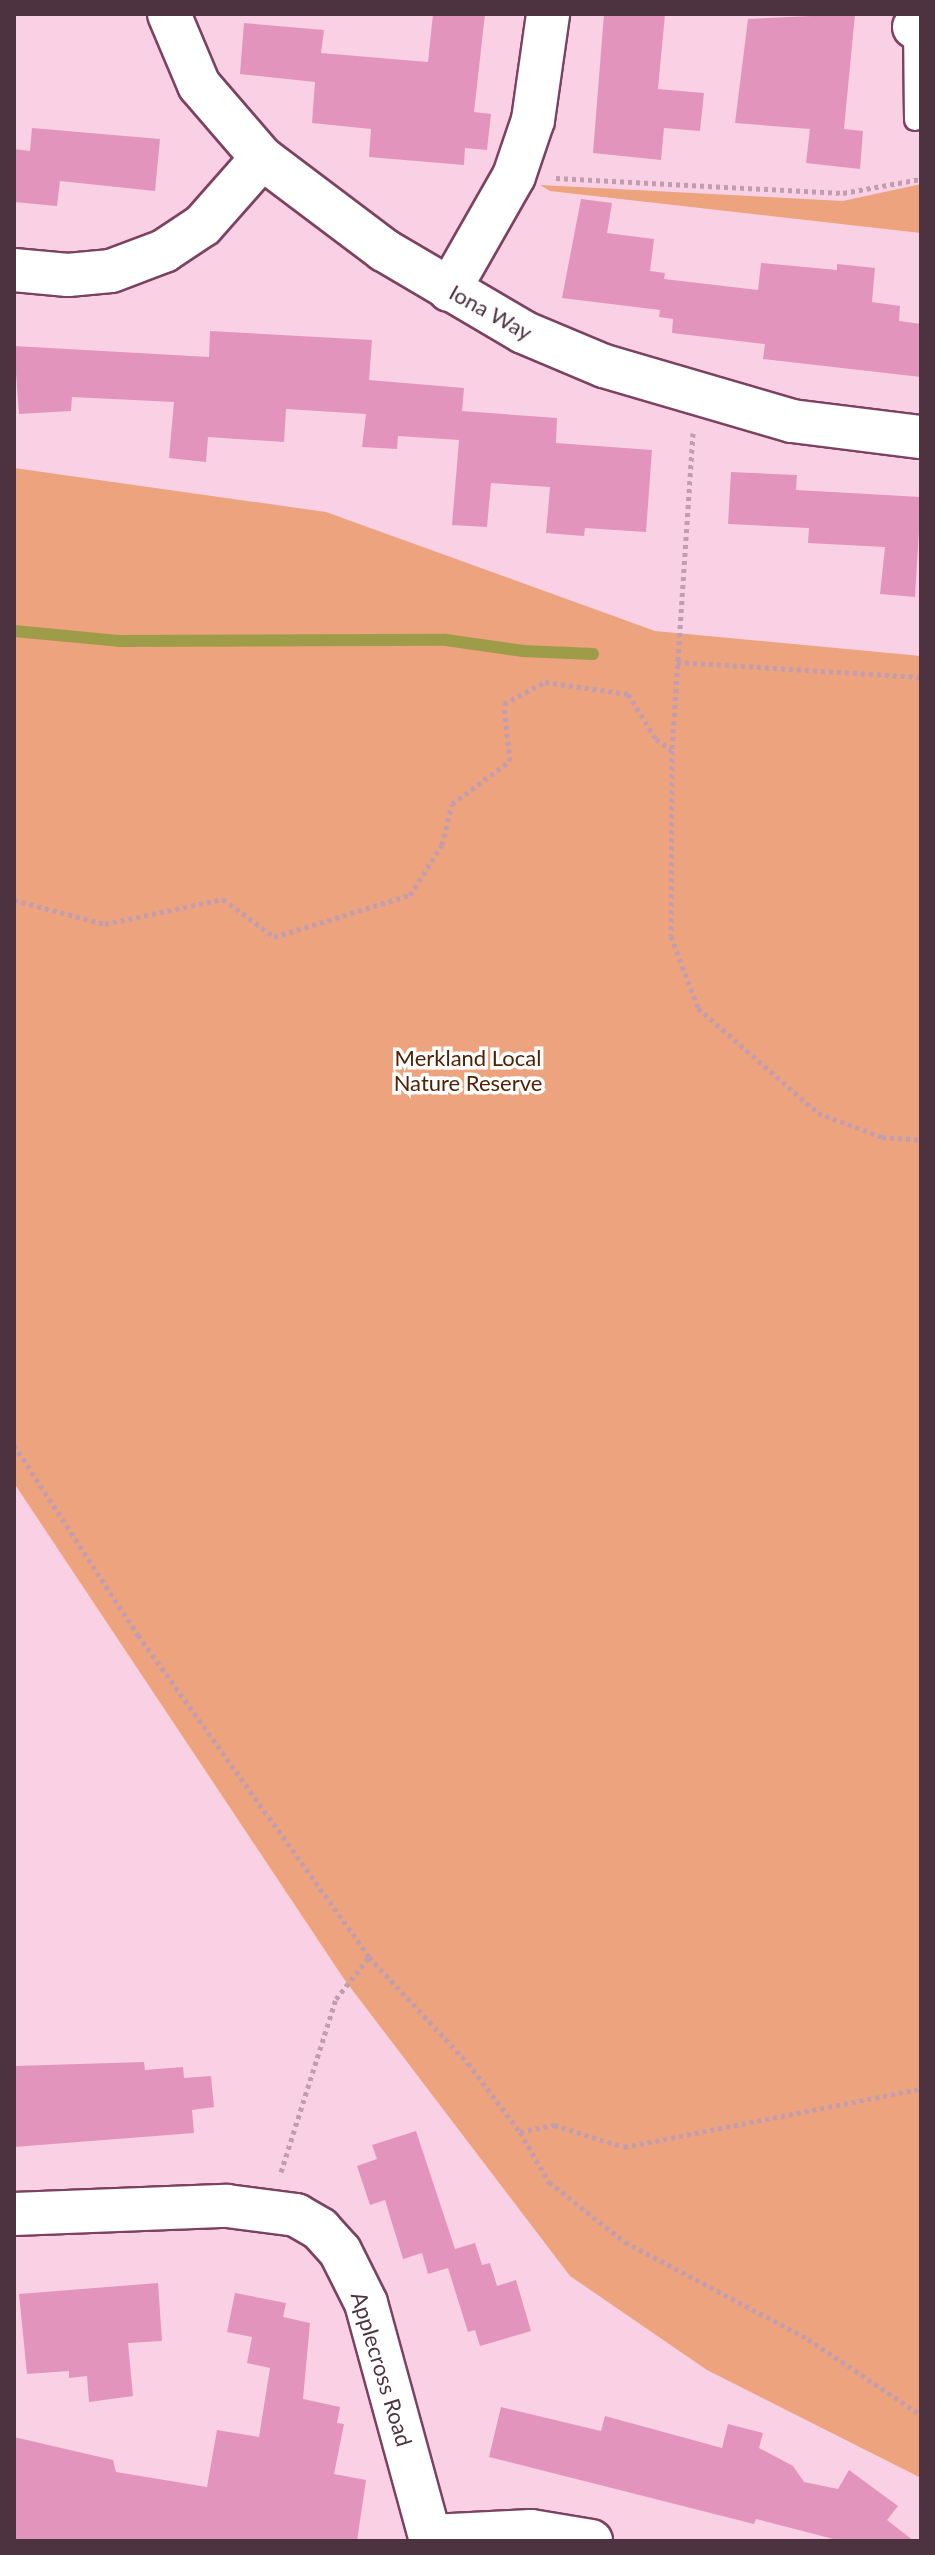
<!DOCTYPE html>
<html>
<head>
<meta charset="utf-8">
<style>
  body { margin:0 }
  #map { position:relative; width:935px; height:2555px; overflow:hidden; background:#fad0e4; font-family:Lato,sans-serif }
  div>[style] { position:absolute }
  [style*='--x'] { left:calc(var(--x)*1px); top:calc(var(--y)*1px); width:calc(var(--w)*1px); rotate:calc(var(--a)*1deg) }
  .green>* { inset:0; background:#eda37d }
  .stream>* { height:12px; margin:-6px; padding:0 6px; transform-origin:6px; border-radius:6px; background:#9e9c48 }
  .building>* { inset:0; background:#e394bc }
  .path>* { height:5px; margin-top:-2.5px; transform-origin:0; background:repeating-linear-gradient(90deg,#c29daf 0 4px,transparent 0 8px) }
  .roads { filter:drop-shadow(2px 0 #7c4261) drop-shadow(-2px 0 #7c4261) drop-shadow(0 2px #7c4261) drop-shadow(0 -2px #7c4261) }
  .lane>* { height:20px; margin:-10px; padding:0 10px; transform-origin:10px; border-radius:10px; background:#fff }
  .street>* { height:42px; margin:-21px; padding:0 21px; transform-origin:21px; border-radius:21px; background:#fff }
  span { translate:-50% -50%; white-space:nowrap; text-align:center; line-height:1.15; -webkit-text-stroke:7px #fff; paint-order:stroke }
  .street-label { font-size:22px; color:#4d323f }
  .park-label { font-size:22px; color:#522103 }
  .frame { position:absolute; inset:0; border:16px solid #4d323f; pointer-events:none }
</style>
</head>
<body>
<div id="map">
  <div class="green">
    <i style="clip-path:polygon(921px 184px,921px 233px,550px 191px,540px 185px,843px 201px)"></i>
    <i style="clip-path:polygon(14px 468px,326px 512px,655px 631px,921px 656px,921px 2478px,707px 2370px,570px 2276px,344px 1979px,14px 1483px)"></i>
  </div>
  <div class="stream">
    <i style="--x:14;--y:631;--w:105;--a:5.4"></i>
    <i style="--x:119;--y:641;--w:327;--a:-0.2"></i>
    <i style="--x:446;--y:640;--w:78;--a:8.1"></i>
    <i style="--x:523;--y:651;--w:70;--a:2.5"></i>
  </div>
  <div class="building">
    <i style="clip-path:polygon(433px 14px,485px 14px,474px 112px,491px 114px,487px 150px,465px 148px,464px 165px,369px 157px,371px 129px,312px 123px,315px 82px,240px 74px,244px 23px,324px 30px,321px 53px,428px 62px)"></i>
    <i style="clip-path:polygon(604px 14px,665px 14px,658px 89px,704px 93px,700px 131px,664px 128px,661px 160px,593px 153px)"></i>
    <i style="clip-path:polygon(855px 14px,844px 129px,863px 131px,860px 169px,806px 163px,810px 129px,735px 123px,748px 19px)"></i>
    <i style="clip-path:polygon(32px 128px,160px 139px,155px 191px,60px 181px,57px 206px,14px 202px,14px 149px,30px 151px)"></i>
    <i style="clip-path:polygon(581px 199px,612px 203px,607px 233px,654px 239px,650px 271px,665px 273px,664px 279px,758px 290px,761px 263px,837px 270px,837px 264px,875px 268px,872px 302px,900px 306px,899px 321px,921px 324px,921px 377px,763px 359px,765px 344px,672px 333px,673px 319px,659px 317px,660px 310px,562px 298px)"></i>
    <i style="clip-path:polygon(210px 331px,372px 340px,369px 380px,464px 388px,462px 411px,557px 418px,556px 443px,652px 450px,646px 532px,585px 528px,584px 536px,546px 533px,550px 487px,491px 483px,487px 527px,452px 525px,459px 440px,398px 436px,397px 449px,362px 447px,366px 414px,286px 409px,284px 442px,208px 437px,206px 462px,169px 458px,174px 402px,72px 397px,71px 411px,19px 414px,14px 346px,209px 357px)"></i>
    <i style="clip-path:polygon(731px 472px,797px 475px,796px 490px,921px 497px,915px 597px,880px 594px,885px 547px,808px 543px,809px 528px,728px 524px)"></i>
    <i style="clip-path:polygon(144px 2062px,145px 2070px,183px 2067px,184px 2078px,211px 2076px,214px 2107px,192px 2110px,194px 2133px,14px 2147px,14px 2066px)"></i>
    <i style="clip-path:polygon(416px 2131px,455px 2249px,475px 2243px,482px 2265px,490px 2263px,497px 2286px,516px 2280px,531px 2331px,480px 2346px,475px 2330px,468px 2332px,448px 2268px,428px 2274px,422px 2253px,403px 2259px,385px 2200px,370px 2205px,357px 2166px,377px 2159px,372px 2145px)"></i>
    <i style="clip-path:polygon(158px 2283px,162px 2341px,128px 2343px,133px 2396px,89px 2402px,87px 2376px,69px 2378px,69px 2371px,27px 2374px,19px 2294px)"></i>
    <i style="clip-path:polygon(235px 2293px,286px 2303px,283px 2317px,310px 2323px,303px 2399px,340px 2407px,337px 2423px,344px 2424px,334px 2474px,366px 2480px,357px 2541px,14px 2541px,14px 2437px,113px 2460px,116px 2472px,207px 2487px,217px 2430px,259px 2437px,270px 2368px,247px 2363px,252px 2337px,227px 2332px)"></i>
    <i style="clip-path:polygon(501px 2407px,601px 2431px,605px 2416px,722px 2448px,728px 2424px,763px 2433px,759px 2448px,793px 2466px,804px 2482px,838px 2489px,849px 2470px,898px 2506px,887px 2520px,914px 2541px,841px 2541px,756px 2519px,754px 2524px,489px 2457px)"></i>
  </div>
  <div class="path">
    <i style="--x:556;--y:178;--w:287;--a:3"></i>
    <i style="--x:843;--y:193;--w:79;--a:-10.2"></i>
    <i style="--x:693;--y:433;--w:318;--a:93.8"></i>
    <i style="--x:672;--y:750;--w:186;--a:90.3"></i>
    <i style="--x:671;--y:936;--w:77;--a:69.4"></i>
    <i style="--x:698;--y:1008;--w:159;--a:41.2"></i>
    <i style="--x:818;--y:1113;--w:68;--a:20.6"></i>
    <i style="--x:882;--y:1137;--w:39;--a:4"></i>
    <i style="--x:677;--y:662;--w:244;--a:3.5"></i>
    <i style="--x:14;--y:900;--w:94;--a:14.8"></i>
    <i style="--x:105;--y:924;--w:121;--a:-12"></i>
    <i style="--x:223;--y:899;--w:64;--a:36.7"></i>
    <i style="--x:274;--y:937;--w:142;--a:-17.2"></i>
    <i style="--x:410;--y:895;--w:59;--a:-57.4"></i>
    <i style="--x:442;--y:845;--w:42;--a:-76.3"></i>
    <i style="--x:452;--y:804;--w:72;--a:-36.6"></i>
    <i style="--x:510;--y:761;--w:57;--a:-96"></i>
    <i style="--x:504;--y:704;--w:47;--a:-28.2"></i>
    <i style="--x:545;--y:682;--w:84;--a:8.2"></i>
    <i style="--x:628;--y:694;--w:53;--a:58.1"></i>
    <i style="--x:656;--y:739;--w:19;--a:35"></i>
    <i style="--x:14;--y:1445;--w:227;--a:56.9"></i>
    <i style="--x:138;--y:1635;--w:396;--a:54.3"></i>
    <i style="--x:369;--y:1957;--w:145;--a:47"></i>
    <i style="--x:468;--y:2063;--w:86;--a:53"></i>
    <i style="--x:520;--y:2132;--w:58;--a:59.9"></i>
    <i style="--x:549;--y:2182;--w:97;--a:38.3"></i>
    <i style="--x:625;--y:2242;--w:207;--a:27.9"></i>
    <i style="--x:808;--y:2339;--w:136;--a:33.9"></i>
    <i style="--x:520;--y:2132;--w:35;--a:-12"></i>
    <i style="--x:554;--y:2125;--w:73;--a:17.4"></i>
    <i style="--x:624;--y:2147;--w:303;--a:-11.1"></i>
    <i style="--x:281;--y:2172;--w:182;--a:-72.4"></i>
    <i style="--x:336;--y:1999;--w:53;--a:-51.8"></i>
  </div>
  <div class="roads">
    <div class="lane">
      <i style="--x:914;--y:24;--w:96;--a:89.4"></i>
    </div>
    <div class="street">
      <i style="--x:169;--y:14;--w:77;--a:67.1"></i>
      <i style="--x:199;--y:85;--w:96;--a:49.2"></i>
      <i style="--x:262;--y:158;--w:153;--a:37"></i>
      <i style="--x:384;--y:250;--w:161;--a:30.5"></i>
      <i style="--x:523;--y:332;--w:88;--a:22.8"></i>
      <i style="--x:604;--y:366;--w:196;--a:16.3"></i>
      <i style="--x:792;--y:421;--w:130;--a:7.1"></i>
      <i style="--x:914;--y:27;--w:7;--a:0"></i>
      <i style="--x:14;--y:270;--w:54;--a:5.3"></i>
      <i style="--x:68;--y:275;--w:43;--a:-5.3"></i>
      <i style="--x:111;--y:271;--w:57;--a:-20.7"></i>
      <i style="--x:164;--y:251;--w:47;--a:-33.7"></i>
      <i style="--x:203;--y:225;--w:89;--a:-48.6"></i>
      <i style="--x:449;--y:290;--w:131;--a:-60.3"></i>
      <i style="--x:514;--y:176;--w:59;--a:-71.3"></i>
      <i style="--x:533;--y:120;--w:107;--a:-81.9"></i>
      <i style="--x:14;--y:2214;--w:213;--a:-2.2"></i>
      <i style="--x:227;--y:2206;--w:70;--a:7.4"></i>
      <i style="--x:296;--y:2215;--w:28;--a:30"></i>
      <i style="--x:320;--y:2229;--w:30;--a:48"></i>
      <i style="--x:340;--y:2251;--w:58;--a:63.4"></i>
      <i style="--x:366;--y:2303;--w:247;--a:74.7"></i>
      <i style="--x:431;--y:2536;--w:100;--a:-2.9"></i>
      <i style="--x:531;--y:2531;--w:61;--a:9.5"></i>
    </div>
  </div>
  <div class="street-label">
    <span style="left:491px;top:312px;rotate:29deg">Iona Way</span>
    <span style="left:382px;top:2369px;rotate:73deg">Applecross Road</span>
  </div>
  <div class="park-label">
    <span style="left:468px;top:1070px">Merkland Local<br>Nature Reserve</span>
  </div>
  <div class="frame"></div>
</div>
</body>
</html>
